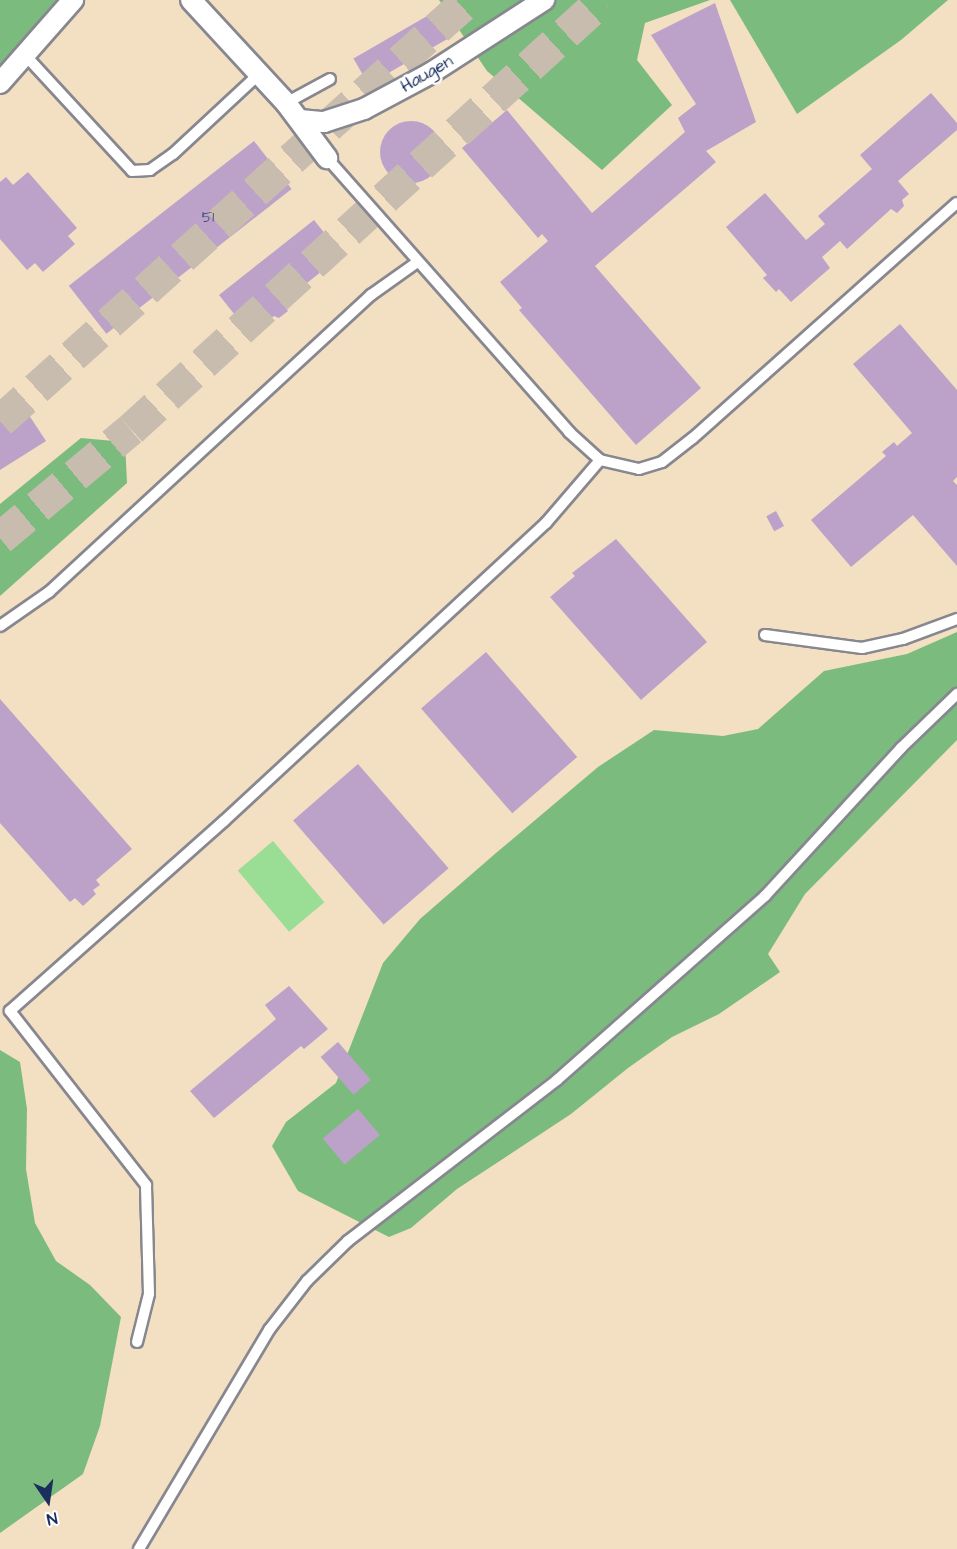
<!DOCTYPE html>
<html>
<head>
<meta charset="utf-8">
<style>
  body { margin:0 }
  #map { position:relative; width:957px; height:1549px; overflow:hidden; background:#f3dfc2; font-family:"Architects Daughter",sans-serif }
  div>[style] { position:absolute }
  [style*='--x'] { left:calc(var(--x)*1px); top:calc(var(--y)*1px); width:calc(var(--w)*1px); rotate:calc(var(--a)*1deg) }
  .green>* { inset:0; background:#9add95; transform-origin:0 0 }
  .forest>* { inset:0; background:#7bbc7e }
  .building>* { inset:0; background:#bca2c9; transform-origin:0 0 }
  .round { border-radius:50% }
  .highway-tunnel>* { height:33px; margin-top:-16.5px; transform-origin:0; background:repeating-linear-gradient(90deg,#c8bcae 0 33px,transparent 0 49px) }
  .roads { filter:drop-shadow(2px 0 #878790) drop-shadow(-2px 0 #878790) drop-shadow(0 2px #878790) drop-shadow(0 -2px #878790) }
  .lane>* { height:10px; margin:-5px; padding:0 5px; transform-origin:5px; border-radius:5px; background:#fff }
  .street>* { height:20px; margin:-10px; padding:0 10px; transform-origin:10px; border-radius:10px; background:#fff }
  span { translate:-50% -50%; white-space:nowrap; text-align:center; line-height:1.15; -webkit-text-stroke:5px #fff; paint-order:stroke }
  .number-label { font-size:15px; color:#434c79 }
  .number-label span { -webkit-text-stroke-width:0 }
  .street-label { font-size:18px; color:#1b2f5e }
  .north { position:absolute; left:18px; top:1471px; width:60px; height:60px; -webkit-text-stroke:4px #fff; paint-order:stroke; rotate:167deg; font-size:16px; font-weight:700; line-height:24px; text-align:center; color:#1b2f5e }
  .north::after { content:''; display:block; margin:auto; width:21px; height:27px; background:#1b2f5e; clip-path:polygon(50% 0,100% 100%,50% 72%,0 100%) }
</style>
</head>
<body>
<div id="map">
  <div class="green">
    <i style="left:273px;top:841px;width:80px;height:46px;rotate:50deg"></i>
  </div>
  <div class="forest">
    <i style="clip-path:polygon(0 0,61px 0,0 71px)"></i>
    <i style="clip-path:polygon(439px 0,710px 0,645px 23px,637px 60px,672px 105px,602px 170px,487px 71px)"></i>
    <i style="clip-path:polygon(730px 0,948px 0,901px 40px,797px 114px)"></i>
    <i style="clip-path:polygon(81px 438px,125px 442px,127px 483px,0 596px,0 504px)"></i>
    <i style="clip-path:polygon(957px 632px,957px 740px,805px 894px,768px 954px,780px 972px,719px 1014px,672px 1037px,628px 1068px,571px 1114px,457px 1189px,411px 1228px,389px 1237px,298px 1191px,272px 1146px,286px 1122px,336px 1083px,383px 963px,420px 919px,496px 853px,598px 767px,654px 730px,723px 736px,758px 729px,824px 671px,907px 654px)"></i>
    <i style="clip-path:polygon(0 1050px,20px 1062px,27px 1109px,26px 1169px,35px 1223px,56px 1261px,90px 1285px,121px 1317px,100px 1426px,83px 1474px,0 1533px)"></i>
  </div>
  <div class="building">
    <i style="clip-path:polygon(715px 3px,756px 122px,706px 151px,716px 162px,595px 266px,701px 388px,636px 445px,519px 310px,522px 308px,500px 282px,548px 241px,542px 234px,538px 238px,462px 148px,507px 110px,592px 213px,685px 132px,678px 118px,696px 104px,651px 35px)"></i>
    <i style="left:434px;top:12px;width:30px;height:93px;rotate:60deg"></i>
    <i style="clip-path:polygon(931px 93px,957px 123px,957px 130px,898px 181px,909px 194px,902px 200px,904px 206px,897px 213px,891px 209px,847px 249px,840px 241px,822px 257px,830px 268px,791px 302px,779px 289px,776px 292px,763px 278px,767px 275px,726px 227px,765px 193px,806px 240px,825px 224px,818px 216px,872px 169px,860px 155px)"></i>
    <i class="round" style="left:380px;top:121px;width:62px;height:62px"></i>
    <i style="left:254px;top:141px;width:61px;height:235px;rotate:52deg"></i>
    <i style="clip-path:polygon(28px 172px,77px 228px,68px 236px,75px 244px,43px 272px,35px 263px,27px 270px,0 239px,0 182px,6px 177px,13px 185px)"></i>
    <i style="clip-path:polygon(314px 220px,342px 255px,282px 303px,288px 311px,279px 318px,274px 316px,251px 335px,219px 295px)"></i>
    <i style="clip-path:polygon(900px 324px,957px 390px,957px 477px,953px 481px,957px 485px,957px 566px,913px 515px,851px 567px,811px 520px,886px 456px,882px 452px,894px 442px,897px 446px,912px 433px,853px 364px)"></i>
    <i style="clip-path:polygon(17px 397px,46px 441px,0 470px,0 407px)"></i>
    <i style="left:776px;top:511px;width:17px;height:11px;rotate:62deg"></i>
    <i style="clip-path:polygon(616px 539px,707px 642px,641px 700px,550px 597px,575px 576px,572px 573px)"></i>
    <i style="left:486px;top:652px;width:139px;height:86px;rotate:49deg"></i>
    <i style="clip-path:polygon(0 699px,132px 849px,96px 880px,100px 885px,93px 890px,96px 894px,83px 906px,75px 898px,70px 902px,0 823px)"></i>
    <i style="left:358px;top:764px;width:138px;height:86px;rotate:49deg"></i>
    <i style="clip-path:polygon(289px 986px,328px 1029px,304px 1049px,301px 1046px,214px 1118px,190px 1091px,276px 1019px,265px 1005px)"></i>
    <i style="left:338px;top:1042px;width:50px;height:23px;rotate:49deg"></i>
    <i style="left:358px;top:1109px;width:34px;height:46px;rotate:50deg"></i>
  </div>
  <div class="highway-tunnel">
    <i style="--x:0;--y:421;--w:629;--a:-41.97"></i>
    <i style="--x:0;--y:538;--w:170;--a:-39.8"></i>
    <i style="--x:131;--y:429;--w:637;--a:-42.33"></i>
  </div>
  <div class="roads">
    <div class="lane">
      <i style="--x:26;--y:56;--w:156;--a:47.3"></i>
      <i style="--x:132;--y:171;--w:18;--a:-3"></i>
      <i style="--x:150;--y:170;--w:28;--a:-35"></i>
      <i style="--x:173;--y:154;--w:116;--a:-42.9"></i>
      <i style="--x:286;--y:103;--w:50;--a:-28.6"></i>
      <i style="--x:327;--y:158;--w:366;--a:48.5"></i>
      <i style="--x:569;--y:432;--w:42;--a:42.1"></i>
      <i style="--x:600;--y:460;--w:40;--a:13"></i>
      <i style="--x:639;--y:469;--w:24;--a:-17"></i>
      <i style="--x:662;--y:462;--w:39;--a:-38"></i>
      <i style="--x:693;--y:438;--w:353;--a:-41.7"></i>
      <i style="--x:0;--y:626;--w:60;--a:-34.8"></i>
      <i style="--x:49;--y:592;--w:438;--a:-42.7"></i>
      <i style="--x:371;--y:295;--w:55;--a:-35.4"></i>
      <i style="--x:765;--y:635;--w:98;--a:7.6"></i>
      <i style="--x:862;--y:648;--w:42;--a:-12.4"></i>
      <i style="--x:903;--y:639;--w:58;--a:-20.3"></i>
      <i style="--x:137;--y:1342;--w:49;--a:-76"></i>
      <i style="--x:149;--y:1294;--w:109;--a:-91.6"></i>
      <i style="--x:146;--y:1185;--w:221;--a:-128"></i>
      <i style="--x:10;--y:1011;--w:286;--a:-41.6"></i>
      <i style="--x:224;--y:821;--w:439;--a:-42.8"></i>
      <i style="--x:546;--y:523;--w:83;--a:-49.4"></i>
      <i style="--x:139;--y:1549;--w:255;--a:-59.3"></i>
      <i style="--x:269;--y:1330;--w:62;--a:-52.2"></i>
      <i style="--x:307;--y:1281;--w:57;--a:-44.3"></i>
      <i style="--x:348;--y:1241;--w:264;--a:-37.6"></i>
      <i style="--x:557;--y:1080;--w:278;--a:-41.5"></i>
      <i style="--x:765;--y:896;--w:201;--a:-47.4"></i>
      <i style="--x:901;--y:748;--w:78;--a:-44"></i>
    </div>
    <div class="street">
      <i style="--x:191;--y:0;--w:140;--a:47.3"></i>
      <i style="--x:286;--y:103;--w:69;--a:53.3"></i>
      <i style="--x:0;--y:83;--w:111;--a:-48.7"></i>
      <i style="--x:300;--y:120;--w:24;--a:5"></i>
      <i style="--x:324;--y:122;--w:42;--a:-18"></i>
      <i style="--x:364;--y:109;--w:76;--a:-28.2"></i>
      <i style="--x:431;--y:73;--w:135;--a:-32.9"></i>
    </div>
  </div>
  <div class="number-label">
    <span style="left:208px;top:218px">51</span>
  </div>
  <div class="street-label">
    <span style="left:427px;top:74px;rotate:-30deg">Haugen</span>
  </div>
  <div class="north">N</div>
</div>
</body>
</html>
